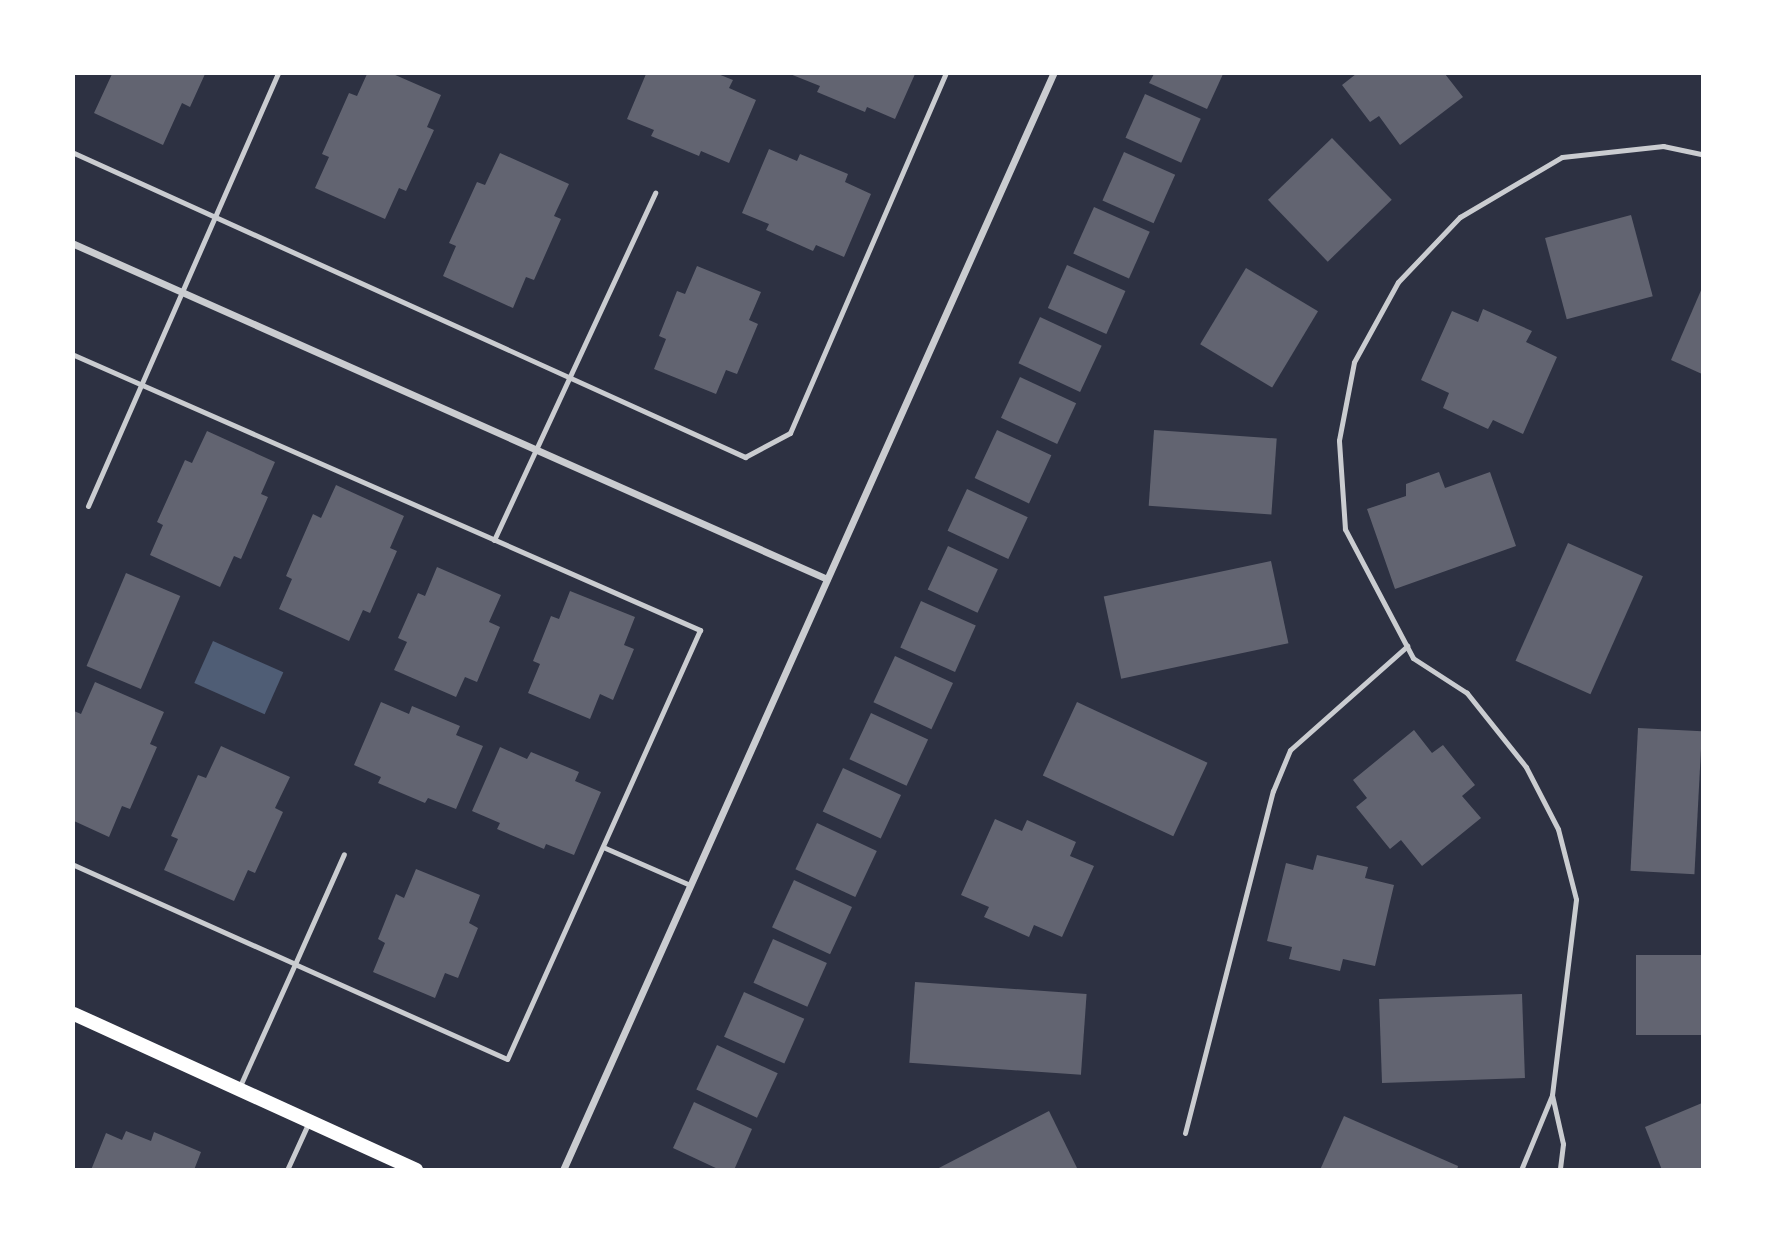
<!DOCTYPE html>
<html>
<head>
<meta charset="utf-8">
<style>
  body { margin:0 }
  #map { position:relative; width:1776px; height:1243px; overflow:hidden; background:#2d3142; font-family:Barlow,sans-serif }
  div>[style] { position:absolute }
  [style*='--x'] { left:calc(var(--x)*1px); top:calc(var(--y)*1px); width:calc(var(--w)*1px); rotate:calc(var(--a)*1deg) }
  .water>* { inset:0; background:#4f5d75; transform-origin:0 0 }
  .building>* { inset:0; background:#626471; transform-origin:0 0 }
  .service>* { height:5px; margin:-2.5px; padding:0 2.5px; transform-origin:2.5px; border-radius:2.5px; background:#caccd0 }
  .minor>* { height:7px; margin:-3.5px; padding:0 3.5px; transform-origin:3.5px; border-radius:3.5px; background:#caccd0 }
  .secondary>* { height:14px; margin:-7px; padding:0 7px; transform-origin:7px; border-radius:7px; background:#fff }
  span { translate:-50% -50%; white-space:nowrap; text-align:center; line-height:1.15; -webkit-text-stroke:7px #fff; paint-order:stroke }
  .frame { position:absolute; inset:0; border:75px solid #fff; pointer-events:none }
</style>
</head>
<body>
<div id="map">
  <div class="water">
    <i style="left:213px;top:641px;width:77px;height:46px;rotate:24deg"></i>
  </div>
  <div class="building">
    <i style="clip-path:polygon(112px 74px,205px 74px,190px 107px,182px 103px,163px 145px,94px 113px)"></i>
    <i style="clip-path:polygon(367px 74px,393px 74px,441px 95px,427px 127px,434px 130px,406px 191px,399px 188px,385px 219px,315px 188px,329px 157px,322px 154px,349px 93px,357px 96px)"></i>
    <i style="clip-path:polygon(646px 74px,718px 74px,733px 80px,729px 88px,756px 100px,729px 163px,701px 151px,699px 156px,651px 136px,654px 130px,627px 119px)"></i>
    <i style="clip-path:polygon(790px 74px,915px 74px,895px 119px,867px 107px,865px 112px,817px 92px,820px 86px)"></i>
    <i style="clip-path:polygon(1154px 74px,1223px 74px,1207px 109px,1149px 83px)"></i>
    <i style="clip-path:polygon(1356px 74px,1445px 74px,1463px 97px,1400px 145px,1379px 116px,1370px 122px,1342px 85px)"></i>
    <i style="left:1145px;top:94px;width:61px;height:48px;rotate:24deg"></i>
    <i style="left:1332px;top:138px;width:86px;height:89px;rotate:46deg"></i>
    <i style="clip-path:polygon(769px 149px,797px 161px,800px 154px,848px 174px,845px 182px,871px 194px,844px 257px,816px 245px,813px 251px,766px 230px,769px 224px,742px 213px)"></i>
    <i style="left:1124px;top:152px;width:56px;height:53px;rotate:24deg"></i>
    <i style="clip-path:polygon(500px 153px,569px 184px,554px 216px,561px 219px,534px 280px,526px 277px,513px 308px,443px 276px,456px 246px,449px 243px,477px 182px,485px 185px)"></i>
    <i style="left:1094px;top:207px;width:61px;height:51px;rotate:24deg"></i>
    <i style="left:1631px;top:215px;width:84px;height:89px;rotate:75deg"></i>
    <i style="left:1067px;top:265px;width:64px;height:47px;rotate:24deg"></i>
    <i style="clip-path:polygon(697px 266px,761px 292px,749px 320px,758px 324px,737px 374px,726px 370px,716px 394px,654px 369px,666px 339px,659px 336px,677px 291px,685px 294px)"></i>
    <i style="left:1246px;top:268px;width:84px;height:89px;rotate:31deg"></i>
    <i style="clip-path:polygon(1702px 288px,1702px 374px,1671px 360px)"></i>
    <i style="clip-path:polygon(1483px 309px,1532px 331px,1526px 342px,1557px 357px,1523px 434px,1493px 420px,1488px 429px,1443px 408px,1449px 393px,1421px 380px,1452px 311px,1478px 322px)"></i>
    <i style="left:1040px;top:317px;width:68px;height:51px;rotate:25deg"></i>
    <i style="left:1020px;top:377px;width:62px;height:45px;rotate:25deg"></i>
    <i style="left:997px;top:430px;width:60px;height:53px;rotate:25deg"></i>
    <i style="left:1154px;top:430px;width:123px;height:76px;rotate:4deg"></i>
    <i style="clip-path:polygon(207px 431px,275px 462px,261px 494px,268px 497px,241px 559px,234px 556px,220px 587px,150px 555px,163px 525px,157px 522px,185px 460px,192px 463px)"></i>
    <i style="clip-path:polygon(1439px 472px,1445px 488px,1490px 472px,1516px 546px,1395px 589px,1367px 509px,1406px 496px,1406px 484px)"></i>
    <i style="clip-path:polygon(336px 485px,404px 516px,390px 548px,397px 551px,370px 613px,363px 610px,349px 641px,279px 609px,292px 579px,286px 576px,313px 514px,321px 518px)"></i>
    <i style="left:967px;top:489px;width:67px;height:46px;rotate:25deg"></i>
    <i style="left:1568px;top:543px;width:82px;height:129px;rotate:24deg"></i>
    <i style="left:948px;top:546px;width:55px;height:48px;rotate:25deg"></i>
    <i style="left:1271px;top:561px;width:84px;height:171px;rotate:78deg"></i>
    <i style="clip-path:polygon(437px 567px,501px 595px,489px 622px,500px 627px,477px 682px,465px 677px,456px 697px,394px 670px,407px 642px,398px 638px,418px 593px,425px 596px)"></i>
    <i style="left:126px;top:573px;width:59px;height:101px;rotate:23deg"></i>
    <i style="clip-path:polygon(570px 591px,635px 617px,624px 645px,634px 649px,613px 700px,600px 694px,590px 719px,528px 693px,540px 664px,533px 661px,551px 616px,559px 619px)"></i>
    <i style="left:921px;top:601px;width:60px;height:51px;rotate:24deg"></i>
    <i style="left:895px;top:656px;width:64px;height:51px;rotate:25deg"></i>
    <i style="clip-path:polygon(95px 682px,164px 712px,150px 744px,157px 747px,130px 809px,122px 806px,109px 837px,74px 821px,74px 711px,81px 714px)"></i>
    <i style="clip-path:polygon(381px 702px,409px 714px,412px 706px,460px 726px,456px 735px,483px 746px,456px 809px,428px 798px,425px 803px,378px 783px,381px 777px,354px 765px)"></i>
    <i style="left:1077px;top:702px;width:144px;height:81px;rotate:25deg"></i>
    <i style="left:871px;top:713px;width:63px;height:51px;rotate:25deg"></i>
    <i style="left:1638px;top:728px;width:64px;height:143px;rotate:3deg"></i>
    <i style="clip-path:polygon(1414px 730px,1432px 753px,1443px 745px,1475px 785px,1462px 796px,1481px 818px,1422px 866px,1401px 840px,1390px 849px,1356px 807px,1367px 798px,1353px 780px)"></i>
    <i style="clip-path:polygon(221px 746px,290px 777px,275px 808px,283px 812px,255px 873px,248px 870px,234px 901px,164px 870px,178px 839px,171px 836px,198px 775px,206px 778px)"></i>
    <i style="clip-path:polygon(500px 747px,527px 759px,531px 752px,579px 772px,575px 781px,601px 792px,574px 855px,546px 844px,544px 849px,497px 829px,500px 823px,472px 811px)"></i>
    <i style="left:843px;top:768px;width:64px;height:48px;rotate:25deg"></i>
    <i style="clip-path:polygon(995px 819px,1022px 831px,1027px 820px,1076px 842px,1070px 856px,1094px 866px,1062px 937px,1034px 925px,1029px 937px,984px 917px,989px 907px,961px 895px)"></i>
    <i style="left:817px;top:823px;width:66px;height:51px;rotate:25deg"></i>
    <i style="clip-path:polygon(1317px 855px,1368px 867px,1365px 878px,1394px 885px,1375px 966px,1343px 959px,1340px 971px,1289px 959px,1292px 947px,1267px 941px,1286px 863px,1313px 870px)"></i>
    <i style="clip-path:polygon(416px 869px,480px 895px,469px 923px,478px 928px,458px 978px,445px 973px,435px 998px,373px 972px,385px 943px,378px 939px,396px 894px,404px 898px)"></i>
    <i style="left:794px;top:880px;width:64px;height:52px;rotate:25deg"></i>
    <i style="left:773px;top:939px;width:59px;height:48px;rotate:24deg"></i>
    <i style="left:1702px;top:955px;width:80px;height:66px;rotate:90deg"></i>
    <i style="left:915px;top:982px;width:172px;height:81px;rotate:4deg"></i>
    <i style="left:744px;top:992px;width:66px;height:49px;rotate:24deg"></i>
    <i style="left:1522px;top:994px;width:84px;height:143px;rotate:88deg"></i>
    <i style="left:717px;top:1045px;width:67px;height:49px;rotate:25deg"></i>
    <i style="clip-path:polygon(694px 1102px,752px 1129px,734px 1170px,720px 1170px,673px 1148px)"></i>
    <i style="clip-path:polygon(1702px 1103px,1702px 1170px,1662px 1170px,1645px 1127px)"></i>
    <i style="clip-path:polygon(1049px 1111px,1078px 1170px,935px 1170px)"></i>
    <i style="clip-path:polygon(1344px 1116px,1458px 1166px,1457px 1170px,1320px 1170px)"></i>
    <i style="clip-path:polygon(126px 1131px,151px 1141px,154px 1132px,201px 1152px,194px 1170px,91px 1170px,106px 1133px,122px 1140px)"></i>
  </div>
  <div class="service">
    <i style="--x:74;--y:153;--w:737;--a:24.37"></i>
    <i style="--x:745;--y:457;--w:51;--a:-28.1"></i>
    <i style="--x:790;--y:433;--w:391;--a:-66.6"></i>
    <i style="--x:74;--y:355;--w:684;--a:23.72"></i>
    <i style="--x:700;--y:630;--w:470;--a:114.2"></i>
    <i style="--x:507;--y:1059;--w:232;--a:-155.9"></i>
    <i style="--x:295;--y:964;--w:136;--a:114.3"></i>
    <i style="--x:88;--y:506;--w:472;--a:-66.3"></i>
    <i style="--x:494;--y:540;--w:383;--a:-65.1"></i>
    <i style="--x:603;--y:847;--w:95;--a:23.6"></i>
    <i style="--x:74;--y:865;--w:242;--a:24.1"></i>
    <i style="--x:295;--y:964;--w:120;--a:-66"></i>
    <i style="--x:1552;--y:1095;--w:50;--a:77.3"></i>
    <i style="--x:1563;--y:1144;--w:26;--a:97"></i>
    <i style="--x:1185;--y:1133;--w:353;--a:-75.6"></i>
    <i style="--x:1273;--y:791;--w:44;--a:-67.5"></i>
    <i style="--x:1290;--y:750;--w:157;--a:-41.6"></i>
    <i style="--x:287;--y:1170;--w:51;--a:-65.5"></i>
    <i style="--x:1521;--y:1170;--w:81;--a:-67.5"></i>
    <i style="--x:1552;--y:1095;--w:197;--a:-83"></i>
    <i style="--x:1576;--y:899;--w:72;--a:-104.4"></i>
    <i style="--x:1558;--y:829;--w:70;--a:-117.3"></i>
    <i style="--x:1526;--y:767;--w:95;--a:-128.6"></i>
    <i style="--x:1467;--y:693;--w:64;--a:-147.1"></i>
    <i style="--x:1413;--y:658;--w:146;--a:-117.8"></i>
    <i style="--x:1345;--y:529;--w:89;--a:-93.9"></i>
    <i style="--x:1339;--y:440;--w:79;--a:-79.1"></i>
    <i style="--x:1354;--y:362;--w:91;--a:-61.2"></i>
    <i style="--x:1398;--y:282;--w:90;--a:-46.4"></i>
    <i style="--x:1460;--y:217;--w:118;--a:-30.5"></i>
    <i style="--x:1562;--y:157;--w:102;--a:-6.2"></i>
    <i style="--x:1663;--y:146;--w:40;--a:12"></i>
  </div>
  <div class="minor">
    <i style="--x:74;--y:244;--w:824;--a:23.98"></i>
    <i style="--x:563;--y:1170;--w:1201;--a:-65.91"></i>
  </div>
  <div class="secondary">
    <i style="--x:74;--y:1014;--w:376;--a:24.5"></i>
  </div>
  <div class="frame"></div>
</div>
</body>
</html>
